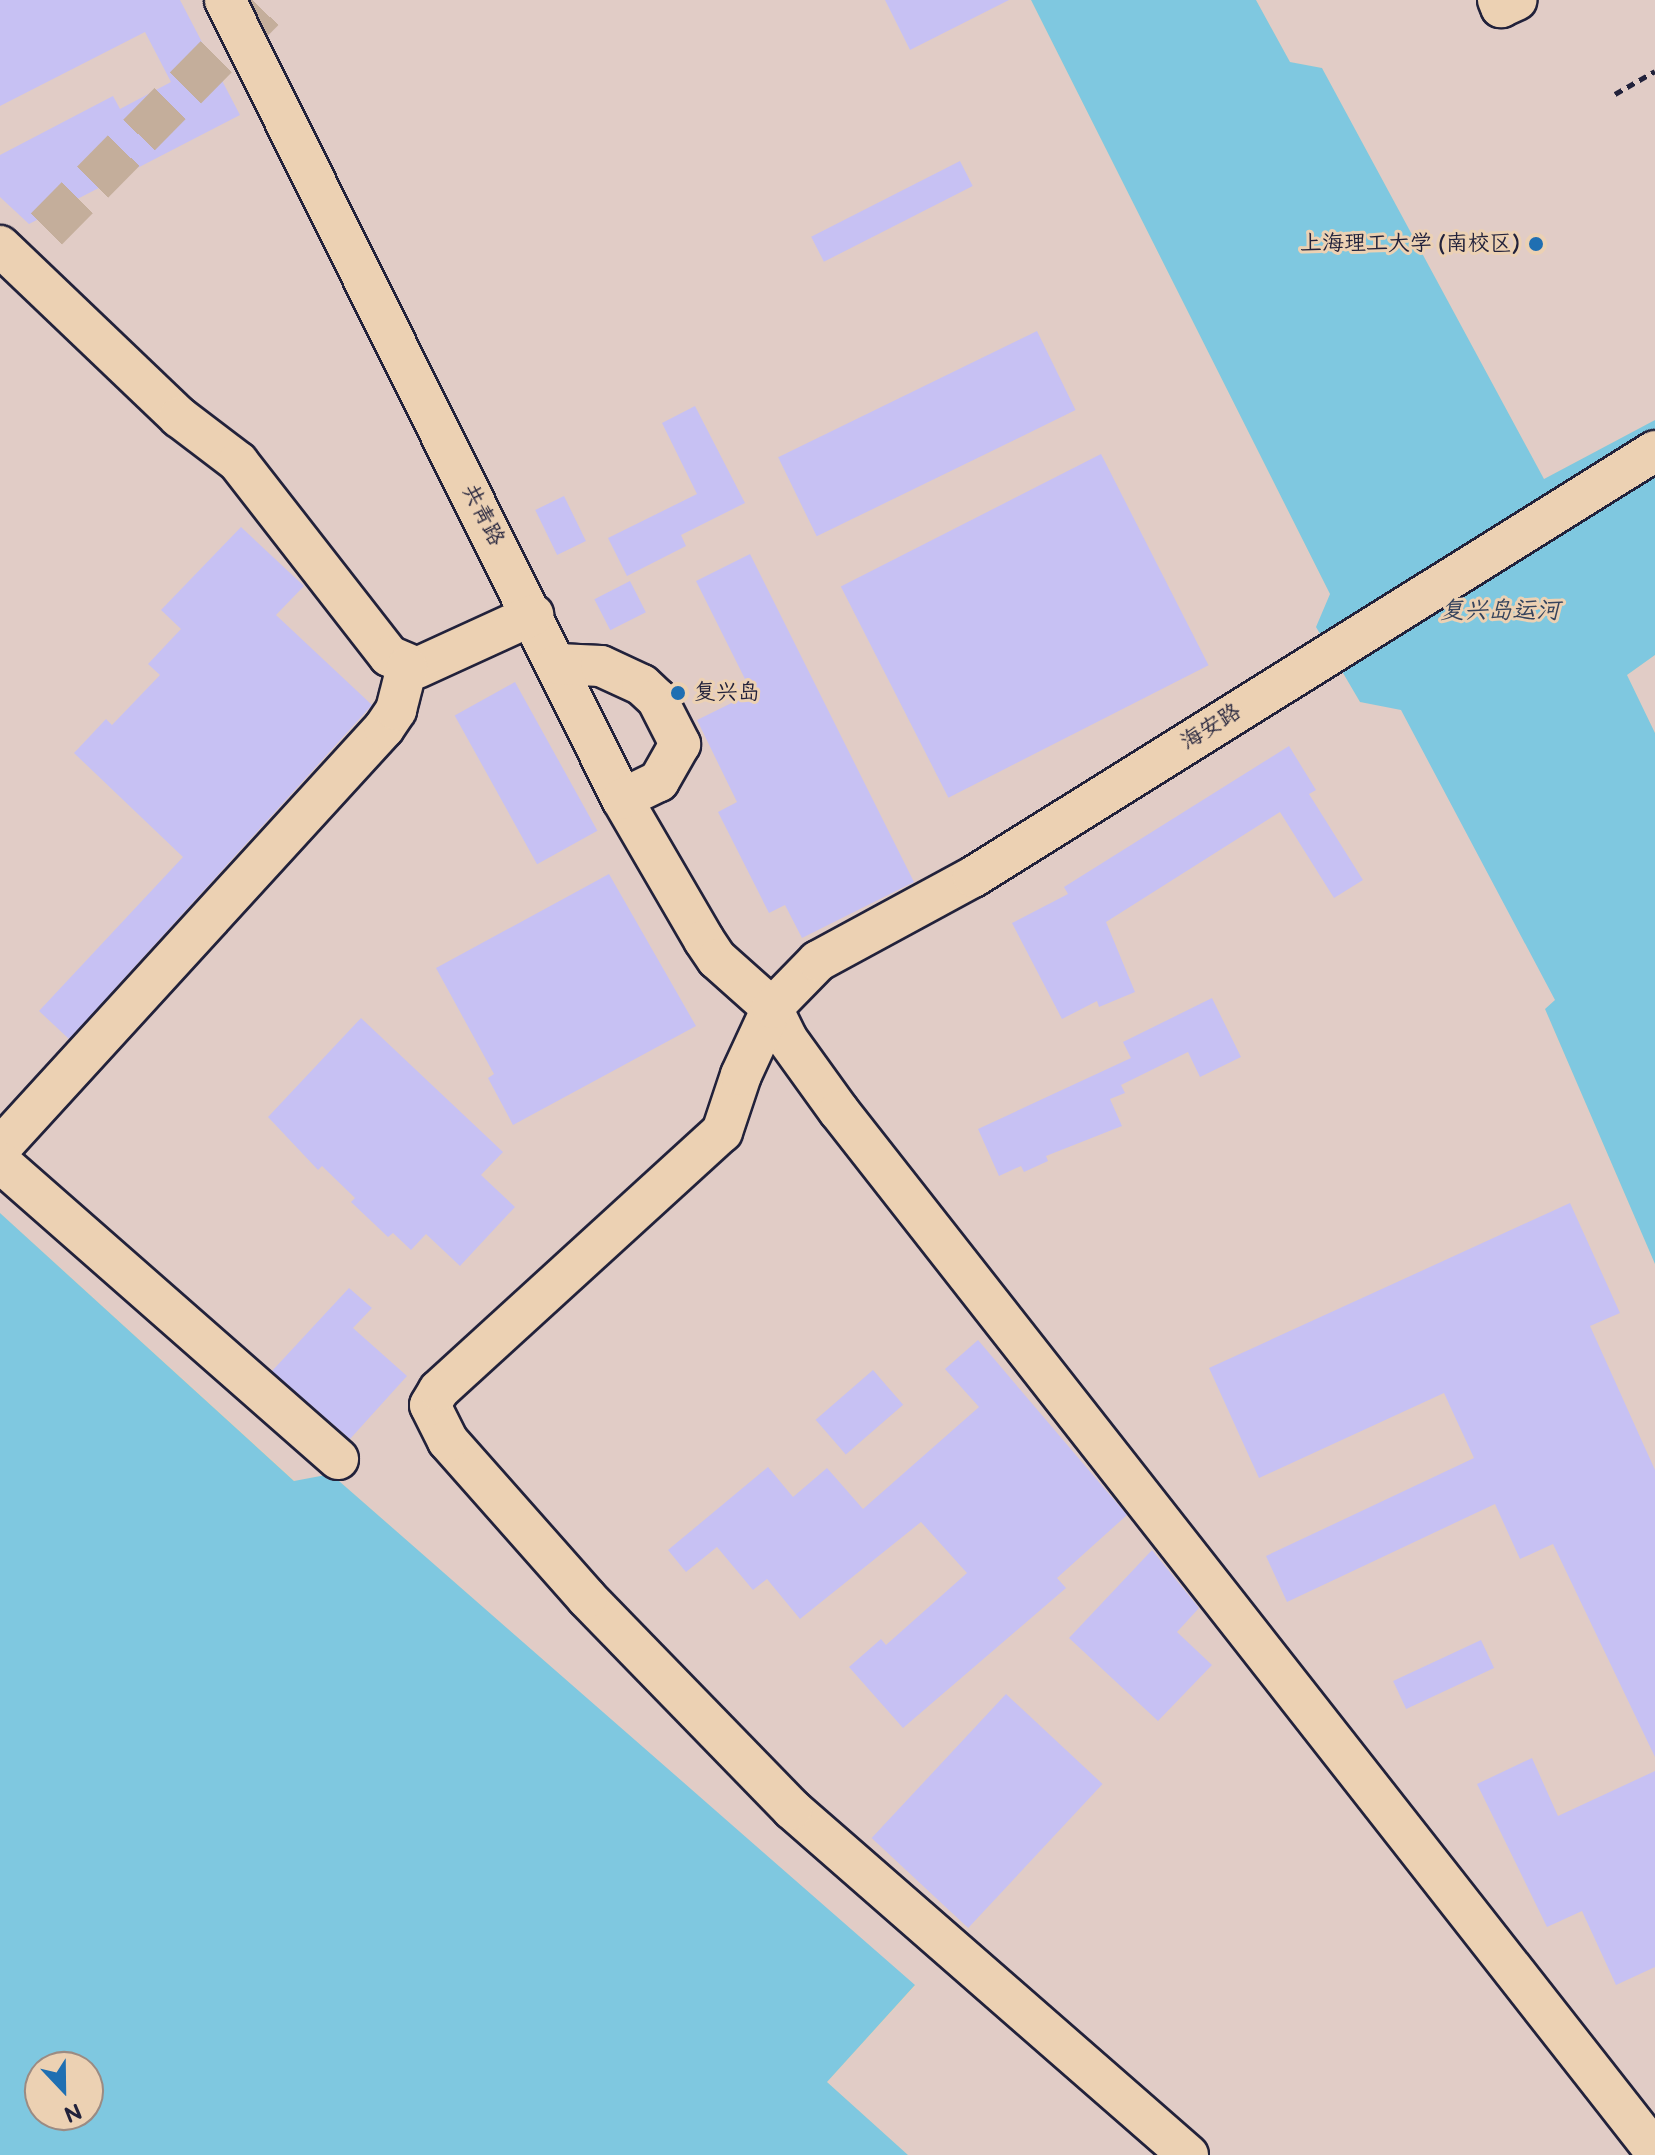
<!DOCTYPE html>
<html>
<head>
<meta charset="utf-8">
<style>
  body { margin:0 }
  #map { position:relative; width:1655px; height:2155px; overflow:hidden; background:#ecd1b3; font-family:"Balsamiq Sans","LXGW WenKai TC",sans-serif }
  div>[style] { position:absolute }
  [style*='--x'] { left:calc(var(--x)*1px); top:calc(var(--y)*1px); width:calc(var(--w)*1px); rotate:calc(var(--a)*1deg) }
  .built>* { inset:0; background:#e1ccc6 }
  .water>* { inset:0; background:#7fc8e0 }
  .building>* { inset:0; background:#c7c1f3; transform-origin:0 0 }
  .major-tunnel>* { height:44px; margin-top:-22px; transform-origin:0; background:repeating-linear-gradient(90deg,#c4ae9b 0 44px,transparent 0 66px) }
  .path>* { height:5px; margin-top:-2.5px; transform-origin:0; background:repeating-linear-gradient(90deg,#22223b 0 8px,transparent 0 14px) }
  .roads { filter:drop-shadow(2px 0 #22223b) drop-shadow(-2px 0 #22223b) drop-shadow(0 2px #22223b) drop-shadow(0 -2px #22223b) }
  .minor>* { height:40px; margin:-20px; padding:0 20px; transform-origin:20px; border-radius:20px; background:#ecd1b3 }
  .dots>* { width:22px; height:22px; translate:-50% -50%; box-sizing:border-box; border:4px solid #ecd1b3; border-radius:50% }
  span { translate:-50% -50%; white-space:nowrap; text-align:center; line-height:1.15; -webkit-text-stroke:6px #ecd1b3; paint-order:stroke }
  .poi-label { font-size:22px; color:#22223b }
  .right { translate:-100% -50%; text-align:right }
  .left { translate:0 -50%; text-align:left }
  .street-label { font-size:22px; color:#22223b }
  .water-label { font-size:24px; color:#35435c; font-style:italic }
  .north { position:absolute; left:24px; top:2051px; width:80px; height:80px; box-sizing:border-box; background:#ecd1b3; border:2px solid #9b8b83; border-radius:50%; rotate:158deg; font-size:22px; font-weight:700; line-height:32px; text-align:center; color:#22223b }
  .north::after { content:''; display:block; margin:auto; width:28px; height:36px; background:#1f6fb2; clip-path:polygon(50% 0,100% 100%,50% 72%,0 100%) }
</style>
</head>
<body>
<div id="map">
  <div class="built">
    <i style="clip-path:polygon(0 0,1031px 0,1330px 594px,1317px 628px,1360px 702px,1401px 709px,1556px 1000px,1545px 1009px,1655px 1264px,1655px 2155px,908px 2155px,827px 2082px,915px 1986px,331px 1474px,295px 1481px,0 1213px)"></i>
    <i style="clip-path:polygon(1256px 0,1655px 0,1655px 420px,1544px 479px,1322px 68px,1290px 62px)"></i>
    <i style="clip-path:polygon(1655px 655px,1655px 733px,1627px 675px)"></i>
  </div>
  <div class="water">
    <i style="clip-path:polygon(1031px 0,1256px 0,1290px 62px,1322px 68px,1544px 479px,1655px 420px,1655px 655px,1627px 675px,1655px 733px,1655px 1264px,1545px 1009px,1555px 1000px,1401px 710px,1360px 702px,1316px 627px,1330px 594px)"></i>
    <i style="clip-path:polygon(evenodd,0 1213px,294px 1481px,331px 1474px,915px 1985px,827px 2082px,908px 2155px,0 2155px,0 1213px,40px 2067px,88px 2067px,88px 2115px,40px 2115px,40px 2067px)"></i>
  </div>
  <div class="building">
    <i style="clip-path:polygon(0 0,180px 0,240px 115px,29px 224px,0 197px,0 155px,113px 96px,120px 109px,171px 82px,145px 32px,0 106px)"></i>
    <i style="clip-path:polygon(885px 0,1009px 0,910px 50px)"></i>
    <i style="left:960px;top:161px;width:28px;height:167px;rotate:63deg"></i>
    <i style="left:1037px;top:331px;width:88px;height:288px;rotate:64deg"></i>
    <i style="clip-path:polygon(695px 406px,745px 503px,681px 535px,686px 546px,627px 576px,608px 538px,697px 494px,662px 423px)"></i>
    <i style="left:1101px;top:454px;width:237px;height:292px;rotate:63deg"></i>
    <i style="left:564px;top:496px;width:50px;height:32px;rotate:64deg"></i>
    <i style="clip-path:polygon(241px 527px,304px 586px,276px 615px,372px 705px,69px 1039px,39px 1011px,183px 857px,74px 753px,106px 719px,112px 725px,160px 675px,148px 664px,181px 629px,161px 610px)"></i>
    <i style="clip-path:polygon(750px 554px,914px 882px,802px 938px,785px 905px,769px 913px,718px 812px,737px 802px,697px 720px,752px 693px,696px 581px)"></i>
    <i style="left:630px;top:581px;width:35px;height:40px;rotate:63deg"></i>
    <i style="left:515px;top:682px;width:170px;height:69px;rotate:61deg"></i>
    <i style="clip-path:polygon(1289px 746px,1316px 790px,1309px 794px,1363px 880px,1334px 898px,1280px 812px,1106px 922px,1135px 992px,1099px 1007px,1097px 1001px,1062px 1019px,1012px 923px,1068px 894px,1064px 887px)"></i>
    <i style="clip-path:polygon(609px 874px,696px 1026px,513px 1125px,488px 1078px,494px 1074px,436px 968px)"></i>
    <i style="clip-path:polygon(1212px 998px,1241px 1057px,1200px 1077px,1188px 1052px,1121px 1085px,1125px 1093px,1110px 1099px,1122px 1126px,1046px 1156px,1048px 1161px,1024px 1172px,1021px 1166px,999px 1176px,978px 1129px,1131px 1058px,1123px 1042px)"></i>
    <i style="clip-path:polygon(361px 1018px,503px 1152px,481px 1175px,515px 1207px,460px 1266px,426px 1234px,411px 1250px,393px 1233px,388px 1237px,351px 1202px,355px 1198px,322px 1166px,318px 1170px,268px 1117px)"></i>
    <i style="clip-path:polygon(1570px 1203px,1620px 1313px,1590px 1326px,1655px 1470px,1655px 1757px,1553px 1544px,1520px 1559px,1495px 1504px,1287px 1602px,1266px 1556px,1474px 1458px,1444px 1393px,1259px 1478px,1209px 1368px)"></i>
    <i style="clip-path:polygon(349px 1288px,372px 1308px,353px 1328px,407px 1376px,350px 1439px,272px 1371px)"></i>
    <i style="clip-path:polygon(978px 1340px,1127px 1515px,1057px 1578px,1066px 1588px,903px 1728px,849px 1667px,881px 1639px,886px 1645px,967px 1573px,921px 1522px,800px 1619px,767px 1579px,753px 1590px,717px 1547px,686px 1572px,668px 1550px,768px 1467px,793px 1497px,827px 1468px,863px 1509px,979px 1407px,945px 1369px)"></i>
    <i style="left:873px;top:1370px;width:46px;height:76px;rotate:49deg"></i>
    <i style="clip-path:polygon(1152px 1550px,1199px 1608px,1177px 1632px,1212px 1665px,1158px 1721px,1069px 1638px)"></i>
    <i style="left:1481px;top:1640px;width:31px;height:97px;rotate:65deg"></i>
    <i style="left:1006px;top:1694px;width:132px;height:197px;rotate:43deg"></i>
    <i style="clip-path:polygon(1532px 1758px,1558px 1816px,1655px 1771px,1655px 1967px,1616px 1985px,1582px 1911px,1547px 1927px,1477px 1784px)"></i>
  </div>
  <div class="major-tunnel">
    <i style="--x:0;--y:276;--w:388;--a:-45.4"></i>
  </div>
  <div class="path">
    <i style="--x:1615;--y:94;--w:46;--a:-29.9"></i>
  </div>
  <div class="roads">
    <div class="minor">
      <i style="--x:225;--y:0;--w:892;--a:63.58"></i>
      <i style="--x:622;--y:799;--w:163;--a:59.8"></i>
      <i style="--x:704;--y:940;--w:23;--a:56"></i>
      <i style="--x:717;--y:959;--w:74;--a:41.7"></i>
      <i style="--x:772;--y:1008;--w:34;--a:64"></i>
      <i style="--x:787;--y:1039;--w:89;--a:54.2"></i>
      <i style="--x:839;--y:1111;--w:1322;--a:51.88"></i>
      <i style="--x:1498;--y:0;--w:8;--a:67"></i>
      <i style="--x:1501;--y:7;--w:17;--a:-24"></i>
      <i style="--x:0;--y:246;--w:248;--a:43.7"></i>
      <i style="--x:179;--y:417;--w:74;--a:37.3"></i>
      <i style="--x:238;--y:462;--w:246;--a:52.1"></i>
      <i style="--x:389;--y:656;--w:30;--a:23"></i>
      <i style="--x:417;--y:668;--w:128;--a:-24.6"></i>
      <i style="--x:558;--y:664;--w:43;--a:2.7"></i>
      <i style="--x:601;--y:666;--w:45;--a:24.9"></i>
      <i style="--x:642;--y:685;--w:21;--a:43"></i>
      <i style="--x:657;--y:699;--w:51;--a:62.9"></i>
      <i style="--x:680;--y:744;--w:43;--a:119.6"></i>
      <i style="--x:659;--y:781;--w:41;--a:154.1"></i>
      <i style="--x:0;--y:1148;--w:569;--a:-47.56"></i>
      <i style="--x:384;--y:728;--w:22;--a:-56"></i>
      <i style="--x:396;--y:710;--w:44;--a:-75.7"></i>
      <i style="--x:0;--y:1162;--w:450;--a:41.3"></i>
      <i style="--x:1188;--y:2155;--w:526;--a:-138.86"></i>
      <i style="--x:792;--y:1809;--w:294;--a:-134.2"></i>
      <i style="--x:587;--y:1598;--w:210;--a:-131.5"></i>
      <i style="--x:448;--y:1441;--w:40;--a:-116.6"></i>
      <i style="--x:430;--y:1405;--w:17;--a:-59"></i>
      <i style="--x:439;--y:1390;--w:383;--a:-42.4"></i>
      <i style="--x:722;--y:1132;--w:60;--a:-71.6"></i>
      <i style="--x:741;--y:1075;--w:74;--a:-65.2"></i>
      <i style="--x:772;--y:1008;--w:66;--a:-45.6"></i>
      <i style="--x:818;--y:961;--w:176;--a:-28.5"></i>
      <i style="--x:973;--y:877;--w:804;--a:-31.99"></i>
    </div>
  </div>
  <div class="dots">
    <i style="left:1536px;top:244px;background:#1f6fb2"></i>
    <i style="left:678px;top:693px;background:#1f6fb2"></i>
  </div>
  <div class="poi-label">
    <span class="right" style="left:1520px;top:244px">上海理工大学 (南校区)</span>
    <span class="left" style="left:694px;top:693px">复兴岛</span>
  </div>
  <div class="street-label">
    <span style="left:483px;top:515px;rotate:63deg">共青路</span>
    <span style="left:1211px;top:727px;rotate:-32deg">海安路</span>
  </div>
  <div class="water-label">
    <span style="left:1500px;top:611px">复兴岛运河</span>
  </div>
  <div class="north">N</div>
</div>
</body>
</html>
